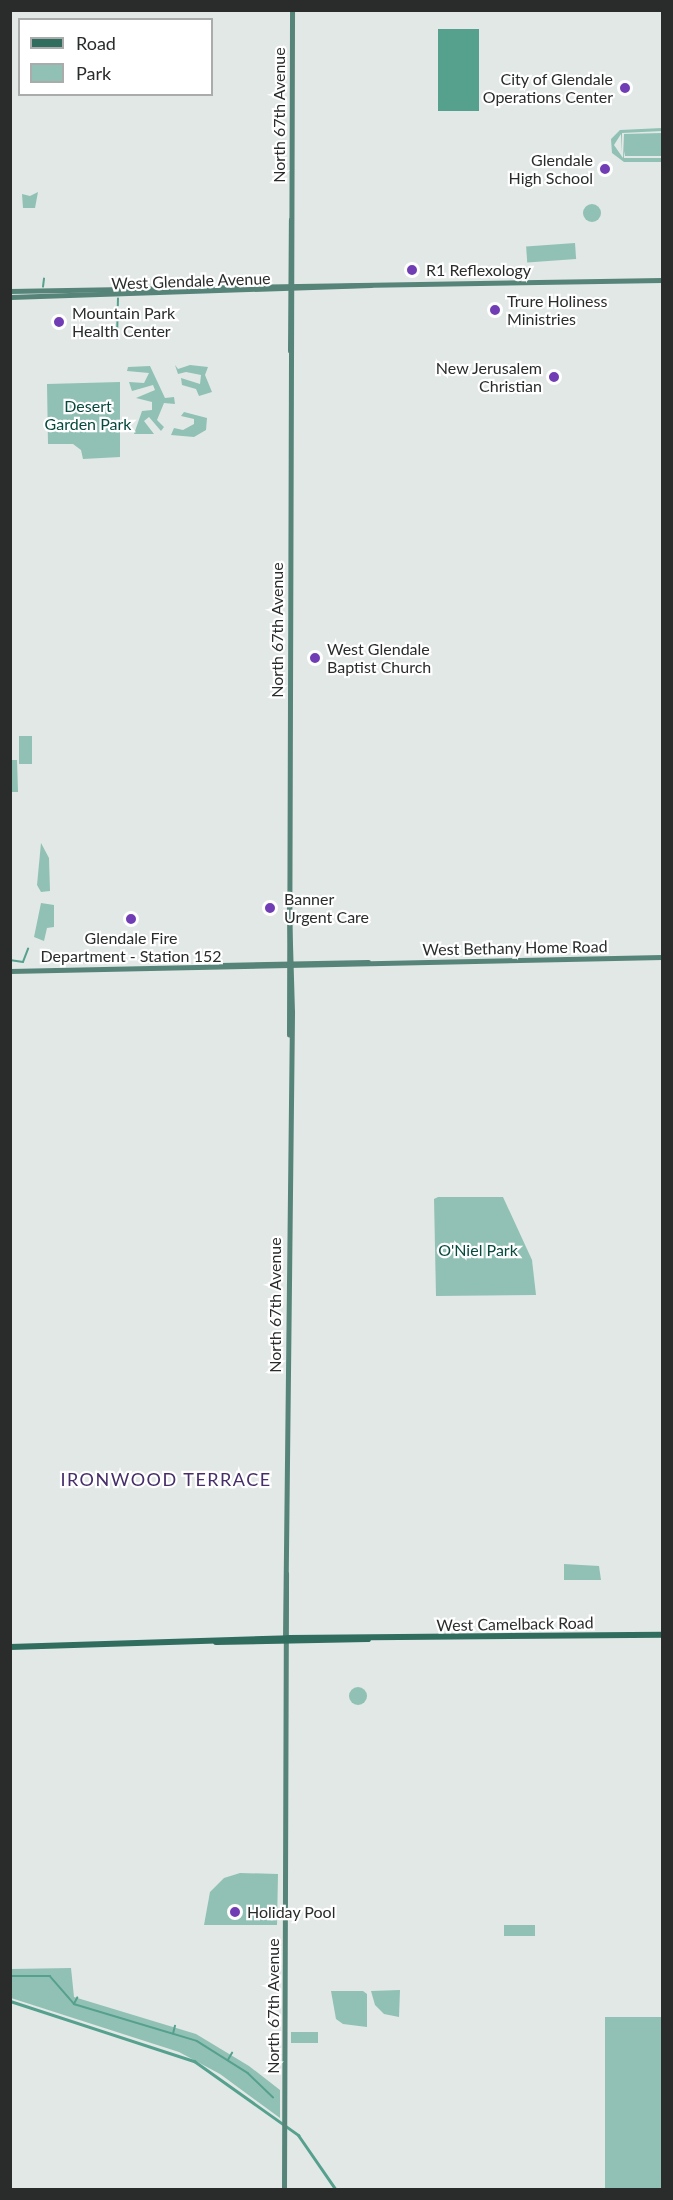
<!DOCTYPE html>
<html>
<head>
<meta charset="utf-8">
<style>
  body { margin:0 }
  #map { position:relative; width:673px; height:2200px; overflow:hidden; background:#e1e8e6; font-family:Lato,sans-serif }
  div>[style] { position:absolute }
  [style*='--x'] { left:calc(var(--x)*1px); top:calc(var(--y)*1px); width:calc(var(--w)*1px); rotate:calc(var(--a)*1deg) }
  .green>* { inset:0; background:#91c1b4; transform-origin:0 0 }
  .round { border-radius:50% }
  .water>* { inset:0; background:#56a08e; transform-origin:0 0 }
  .stream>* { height:1.5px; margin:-0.75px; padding:0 0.75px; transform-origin:0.75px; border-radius:0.75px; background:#56a08e }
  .canal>* { height:3px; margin:-1.5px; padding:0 1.5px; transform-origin:1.5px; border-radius:1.5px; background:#56a08e }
  .secondary>* { height:4.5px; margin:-2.25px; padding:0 2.25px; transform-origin:2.25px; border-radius:2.25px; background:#568478 }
  .primary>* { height:6px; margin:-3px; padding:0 3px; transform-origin:3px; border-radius:3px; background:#306d5f }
  .dots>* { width:16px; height:16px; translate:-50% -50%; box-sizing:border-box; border:3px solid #fff; border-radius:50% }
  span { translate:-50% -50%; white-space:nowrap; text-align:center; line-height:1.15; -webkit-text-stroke:4.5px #fff; paint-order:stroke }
  .poi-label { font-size:16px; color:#2a2c2c }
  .right { translate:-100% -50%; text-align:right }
  .left { translate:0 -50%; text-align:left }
  .street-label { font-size:16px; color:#2a2c2c }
  .park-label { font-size:16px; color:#06493d }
  .neighbourhood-label { font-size:18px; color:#452e69; letter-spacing:1.5px }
  .frame { position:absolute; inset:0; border:12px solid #2a2c2c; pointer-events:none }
  .legend { position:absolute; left:18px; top:18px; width:195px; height:78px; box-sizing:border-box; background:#fff; border:2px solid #aaabab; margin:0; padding:8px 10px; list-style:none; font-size:18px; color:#2a2c2c }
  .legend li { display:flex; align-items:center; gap:12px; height:30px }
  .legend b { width:30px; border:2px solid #aaabab }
</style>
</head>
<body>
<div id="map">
  <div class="green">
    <i style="clip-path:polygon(662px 128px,662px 131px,622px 133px,622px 153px,621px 134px,614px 145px,623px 158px,624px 134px,662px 133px,662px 156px,625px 156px,624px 151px,624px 158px,662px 158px,662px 162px,624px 162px,612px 153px,611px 139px,620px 130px)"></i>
    <i style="clip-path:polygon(38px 192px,35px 208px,23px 208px,22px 194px,30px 196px)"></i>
    <i class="round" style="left:583px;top:204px;width:18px;height:18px"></i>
    <i style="left:575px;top:243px;width:16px;height:49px;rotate:86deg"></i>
    <i style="clip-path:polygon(175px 365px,178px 369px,190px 365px,208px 367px,205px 375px,212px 392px,199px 396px,196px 389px,182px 385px,181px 378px,200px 384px,201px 375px,186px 372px,178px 374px)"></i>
    <i style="clip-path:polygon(150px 366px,165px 398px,174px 397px,175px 404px,164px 403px,157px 420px,164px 427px,161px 431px,149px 417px,144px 421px,154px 434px,134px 434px,142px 411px,152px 410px,152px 402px,136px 398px,155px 390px,153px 385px,132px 391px,129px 382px,144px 383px,149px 373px,127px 371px,128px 367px)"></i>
    <i style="clip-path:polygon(120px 382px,120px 457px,83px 459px,81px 450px,73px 444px,48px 444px,47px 384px)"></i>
    <i style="clip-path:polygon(184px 412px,207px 418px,206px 430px,194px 437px,171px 435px,174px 428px,183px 430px,194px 424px,194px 419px,181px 416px)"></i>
    <i style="left:32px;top:736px;width:28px;height:13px;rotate:90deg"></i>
    <i style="clip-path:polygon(11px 760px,17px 760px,18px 792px,11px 792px)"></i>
    <i style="clip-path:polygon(41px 843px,49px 858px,50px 891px,41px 892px,37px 885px)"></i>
    <i style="clip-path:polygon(41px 903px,54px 905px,54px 927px,47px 928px,44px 941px,34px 937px)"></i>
    <i style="clip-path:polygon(438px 1197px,503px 1197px,532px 1260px,536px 1295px,436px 1296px,434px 1199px)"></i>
    <i style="clip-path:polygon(564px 1564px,599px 1566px,601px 1580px,564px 1580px)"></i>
    <i class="round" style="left:349px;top:1687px;width:18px;height:18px"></i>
    <i style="clip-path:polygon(240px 1873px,278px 1874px,277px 1925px,204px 1925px,210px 1892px,224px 1878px)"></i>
    <i style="left:504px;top:1925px;width:31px;height:11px"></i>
    <i style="clip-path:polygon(71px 1968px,74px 1997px,196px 2034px,249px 2066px,280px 2090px,280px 2118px,220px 2074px,179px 2052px,11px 1998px,11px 1969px)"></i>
    <i style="clip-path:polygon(400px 1990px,399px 2017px,384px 2014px,375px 2005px,371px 1991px)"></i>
    <i style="clip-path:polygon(331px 1991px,363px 1991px,367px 1994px,367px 2027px,343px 2024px,336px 2019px)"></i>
    <i style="left:662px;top:2017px;width:172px;height:57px;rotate:90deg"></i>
    <i style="left:291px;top:2032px;width:27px;height:11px"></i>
  </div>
  <div class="water">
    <i style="left:438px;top:29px;width:41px;height:82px"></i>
  </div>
  <div class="stream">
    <i style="--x:43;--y:287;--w:8;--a:-83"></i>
    <i style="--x:117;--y:339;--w:40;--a:-88.6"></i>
    <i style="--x:10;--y:960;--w:13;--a:9"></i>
    <i style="--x:23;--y:962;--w:14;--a:-69"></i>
    <i style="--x:10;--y:1976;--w:40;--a:0"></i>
    <i style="--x:50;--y:1976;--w:37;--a:49"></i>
    <i style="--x:74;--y:2004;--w:128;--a:16.7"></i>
    <i style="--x:197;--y:2041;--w:60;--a:32.1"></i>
    <i style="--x:248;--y:2073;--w:35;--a:44"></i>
    <i style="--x:74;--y:2004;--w:7;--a:-63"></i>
    <i style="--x:173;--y:2034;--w:8;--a:-76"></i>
    <i style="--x:228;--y:2060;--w:8;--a:-60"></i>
  </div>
  <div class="canal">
    <i style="--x:10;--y:2001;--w:194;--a:18.1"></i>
    <i style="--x:194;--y:2061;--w:128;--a:35.4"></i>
    <i style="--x:298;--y:2135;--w:67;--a:55.4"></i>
  </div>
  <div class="secondary">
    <i style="--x:10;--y:291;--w:652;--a:-0.97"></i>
    <i style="--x:10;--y:297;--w:361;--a:-1.9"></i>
    <i style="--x:290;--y:351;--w:131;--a:-89.6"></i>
    <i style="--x:221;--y:965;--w:147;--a:-1.2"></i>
    <i style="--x:10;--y:971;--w:652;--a:-1.23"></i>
    <i style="--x:289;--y:1035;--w:1025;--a:-89.83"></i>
    <i style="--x:285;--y:1641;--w:629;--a:-89.36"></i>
    <i style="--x:292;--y:1012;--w:104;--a:-91.7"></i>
    <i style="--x:284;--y:2190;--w:616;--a:-89.81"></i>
  </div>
  <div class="primary">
    <i style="--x:216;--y:1642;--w:152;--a:-1.1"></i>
    <i style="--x:10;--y:1647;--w:279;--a:-1.8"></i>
    <i style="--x:289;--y:1638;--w:373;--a:-0.5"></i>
  </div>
  <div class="dots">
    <i style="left:625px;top:88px;background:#703db4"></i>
    <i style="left:605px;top:169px;background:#703db4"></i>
    <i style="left:412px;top:270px;background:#703db4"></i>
    <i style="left:495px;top:310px;background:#703db4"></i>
    <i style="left:59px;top:322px;background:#703db4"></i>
    <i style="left:554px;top:377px;background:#703db4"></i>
    <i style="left:315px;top:658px;background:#703db4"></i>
    <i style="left:270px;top:908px;background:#703db4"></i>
    <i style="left:131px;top:919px;background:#703db4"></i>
    <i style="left:235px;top:1912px;background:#703db4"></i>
  </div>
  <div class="poi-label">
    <span class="right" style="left:613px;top:88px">City of Glendale<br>Operations Center</span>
    <span class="right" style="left:593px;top:169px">Glendale<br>High School</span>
    <span class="left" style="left:426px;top:270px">R1 Reflexology</span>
    <span class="left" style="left:507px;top:310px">Trure Holiness<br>Ministries</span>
    <span class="left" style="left:72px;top:322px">Mountain Park<br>Health Center</span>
    <span class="right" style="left:542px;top:377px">New Jerusalem<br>Christian</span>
    <span class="left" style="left:327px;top:658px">West Glendale<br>Baptist Church</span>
    <span class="left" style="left:284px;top:908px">Banner<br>Urgent Care</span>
    <span style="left:131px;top:947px">Glendale Fire<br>Department - Station 152</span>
    <span class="left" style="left:247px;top:1912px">Holiday Pool</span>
  </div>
  <div class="street-label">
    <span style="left:279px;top:115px;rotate:-90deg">North 67th Avenue</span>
    <span style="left:191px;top:281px;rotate:-2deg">West Glendale Avenue</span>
    <span style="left:277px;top:630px;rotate:-90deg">North 67th Avenue</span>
    <span style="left:515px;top:948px;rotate:-1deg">West Bethany Home Road</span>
    <span style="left:275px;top:1305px;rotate:-90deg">North 67th Avenue</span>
    <span style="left:515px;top:1624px;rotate:-1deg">West Camelback Road</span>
    <span style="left:273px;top:2006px;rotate:-90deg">North 67th Avenue</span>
  </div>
  <div class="park-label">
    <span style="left:88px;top:415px">Desert<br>Garden Park</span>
    <span style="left:478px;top:1250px">O'Niel Park</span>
  </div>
  <div class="neighbourhood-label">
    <span style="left:166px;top:1479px">IRONWOOD TERRACE</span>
  </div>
  <div class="frame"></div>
  <ul class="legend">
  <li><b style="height:8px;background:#306d5f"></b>Road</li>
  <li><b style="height:16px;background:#91c1b4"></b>Park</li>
  </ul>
</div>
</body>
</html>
